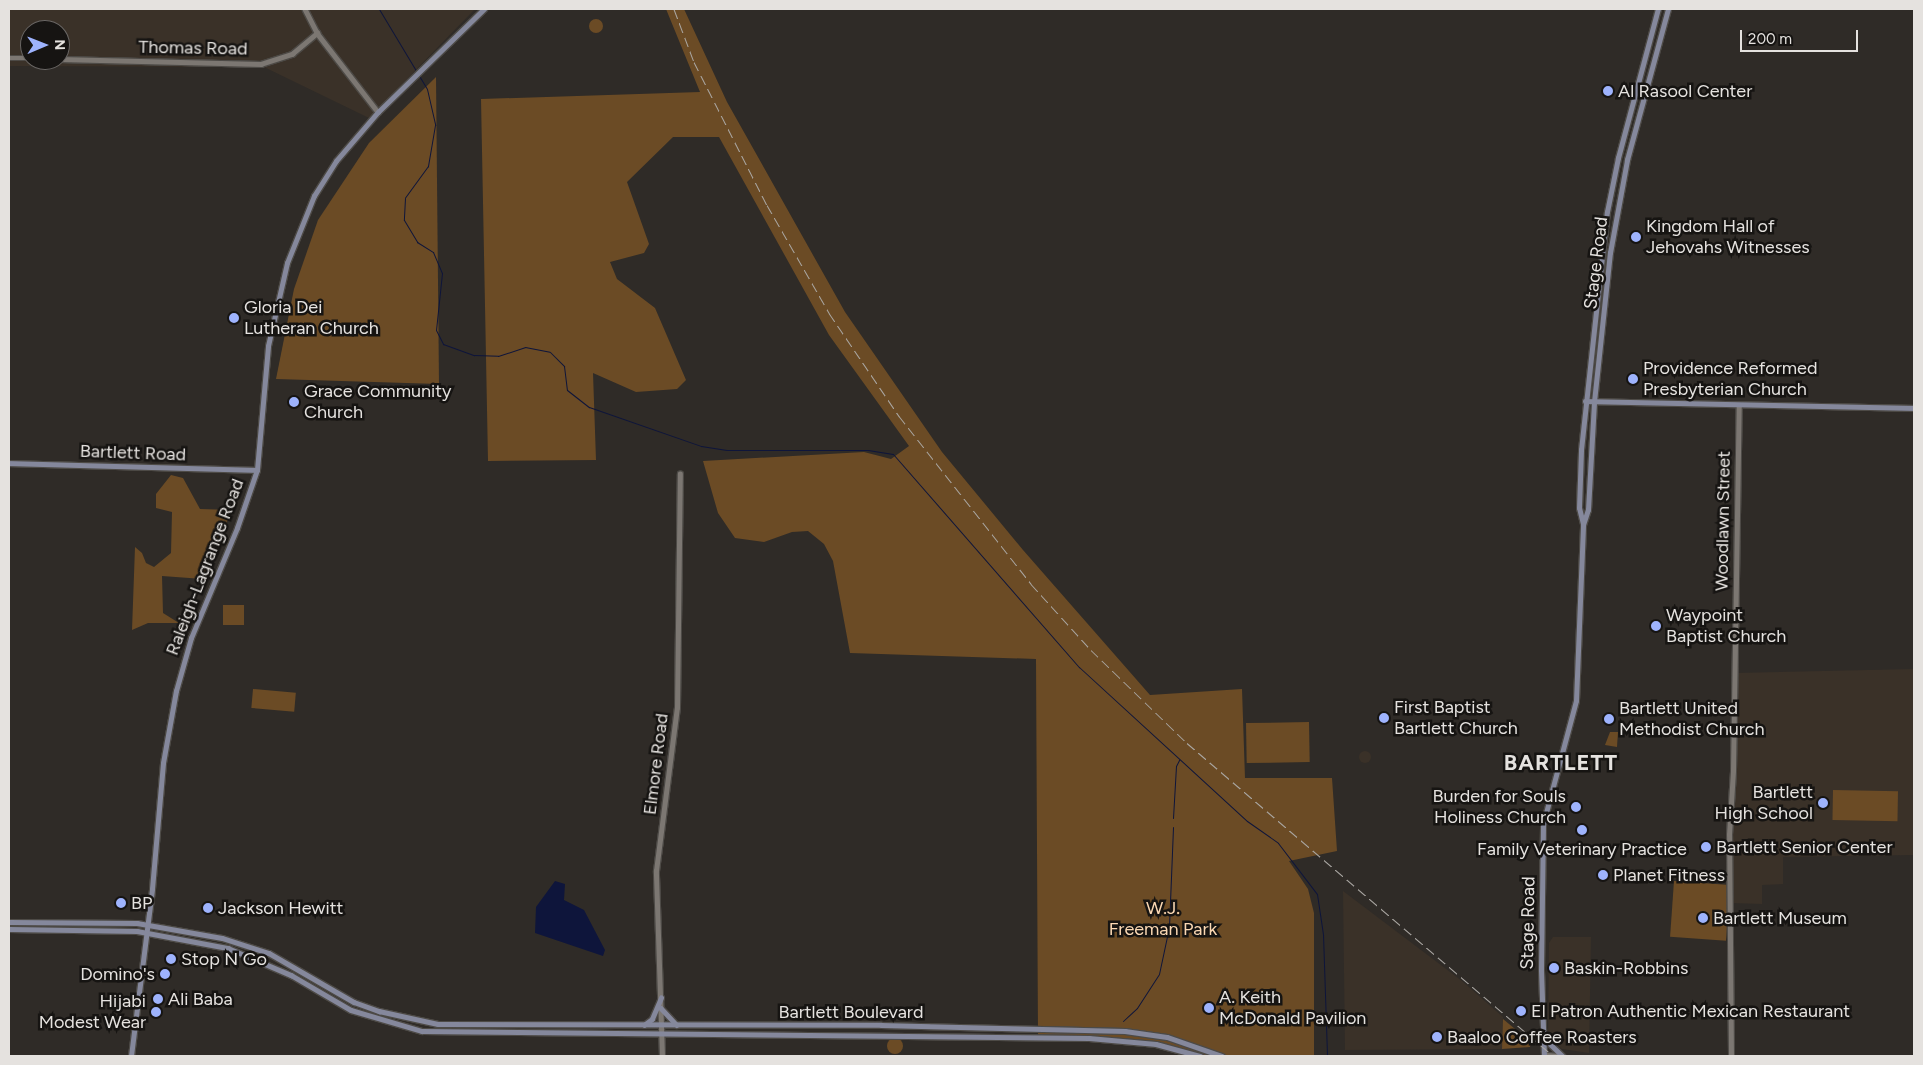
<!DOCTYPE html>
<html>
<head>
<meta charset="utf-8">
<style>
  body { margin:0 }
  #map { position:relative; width:1923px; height:1065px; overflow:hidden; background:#2f2b27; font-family:Figtree,sans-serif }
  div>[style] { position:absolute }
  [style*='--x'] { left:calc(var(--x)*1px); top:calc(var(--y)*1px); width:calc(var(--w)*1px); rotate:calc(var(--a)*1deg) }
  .built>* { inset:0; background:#3a3128 }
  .round { border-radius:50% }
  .green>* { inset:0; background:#6b4b25; transform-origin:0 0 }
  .water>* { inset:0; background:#0e153b }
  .stream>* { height:1px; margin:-0.5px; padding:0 0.5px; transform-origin:0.5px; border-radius:0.5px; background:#0e153b }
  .roads { filter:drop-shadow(1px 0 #4d4a46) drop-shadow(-1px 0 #4d4a46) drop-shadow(0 1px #4d4a46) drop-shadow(0 -1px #4d4a46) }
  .tertiary>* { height:4.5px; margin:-2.25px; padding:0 2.25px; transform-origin:2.25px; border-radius:2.25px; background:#7c7772 }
  .secondary>* { height:4.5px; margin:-2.25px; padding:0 2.25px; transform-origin:2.25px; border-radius:2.25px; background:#85889c }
  .rail>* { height:1px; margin-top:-0.5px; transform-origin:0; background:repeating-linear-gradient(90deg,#aaa7a3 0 10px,transparent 0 15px) }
  .dots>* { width:14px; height:14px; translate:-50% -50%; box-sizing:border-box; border:2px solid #161412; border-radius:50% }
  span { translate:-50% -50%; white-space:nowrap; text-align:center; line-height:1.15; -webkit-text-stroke:5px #161412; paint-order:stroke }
  .street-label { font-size:18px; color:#e5e2df }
  .poi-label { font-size:18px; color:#e5e2df }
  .left { translate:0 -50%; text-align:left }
  .right { translate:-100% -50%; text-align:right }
  .park-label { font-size:18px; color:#fbd8b3 }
  .district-label { font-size:22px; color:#e5e2df; font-weight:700; letter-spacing:1px }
  .frame { position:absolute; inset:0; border:10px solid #e5e2df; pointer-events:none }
  .north { position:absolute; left:20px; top:20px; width:50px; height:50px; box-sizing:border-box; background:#161412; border:1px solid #696664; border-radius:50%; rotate:89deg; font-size:14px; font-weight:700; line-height:20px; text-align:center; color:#e5e2df }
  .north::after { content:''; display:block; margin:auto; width:18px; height:22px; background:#9eb3fd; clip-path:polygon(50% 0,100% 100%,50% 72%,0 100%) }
  .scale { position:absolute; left:1740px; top:30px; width:118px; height:22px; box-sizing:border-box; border:2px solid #e5e2df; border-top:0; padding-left:6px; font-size:15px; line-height:18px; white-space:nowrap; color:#e5e2df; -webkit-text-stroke:4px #161412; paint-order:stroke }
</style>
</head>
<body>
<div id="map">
  <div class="built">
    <i style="clip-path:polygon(evenodd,9px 9px,475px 9px,369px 118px,264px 67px,9px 66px,9px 9px,30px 30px,60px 30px,60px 60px,30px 60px,30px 30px)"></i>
    <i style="clip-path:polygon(1914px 669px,1914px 855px,1783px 857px,1783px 884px,1762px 885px,1762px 904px,1730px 903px,1729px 835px,1735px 673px)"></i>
    <i class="round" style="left:1359px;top:751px;width:12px;height:12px"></i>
    <i style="clip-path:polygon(1343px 891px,1462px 981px,1503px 1017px,1502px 1049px,1345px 1050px)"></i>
    <i style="clip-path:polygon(1553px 937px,1591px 937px,1589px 1053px,1562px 1049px,1548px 1037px,1549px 943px)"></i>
  </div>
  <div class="green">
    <i style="clip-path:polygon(666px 9px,684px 9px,727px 102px,845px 312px,942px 452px,1023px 550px,1150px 695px,1242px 689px,1245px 778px,1332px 778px,1337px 851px,1289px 861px,1308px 889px,1314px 913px,1314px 1056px,1200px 1056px,1156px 1044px,1038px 1037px,1036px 659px,850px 653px,833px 561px,824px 544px,808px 531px,792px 532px,764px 542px,735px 538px,718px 513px,703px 461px,864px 452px,891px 459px,909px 446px,829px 335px,719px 137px,673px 137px,627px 182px,649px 244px,644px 253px,610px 262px,617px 279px,655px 308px,686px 380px,677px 389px,636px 392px,593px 373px,596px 460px,488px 461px,481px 99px,700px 92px)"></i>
    <i class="round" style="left:589px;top:19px;width:14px;height:14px"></i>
    <i style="clip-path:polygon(436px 77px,439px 384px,276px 379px,294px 289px,318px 220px,369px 143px)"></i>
    <i style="clip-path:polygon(171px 475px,183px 478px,200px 509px,232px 510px,203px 579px,162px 576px,163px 613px,179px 623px,148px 623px,132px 630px,135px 547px,142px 553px,146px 563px,154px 567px,171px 553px,172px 512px,156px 508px,156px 494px)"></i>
    <i style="left:223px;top:605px;width:21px;height:20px"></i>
    <i style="left:253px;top:689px;width:43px;height:19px;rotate:5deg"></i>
    <i style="left:1309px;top:722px;width:40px;height:63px;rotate:89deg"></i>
    <i style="clip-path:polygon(1610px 732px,1618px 732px,1617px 747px,1605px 745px)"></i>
    <i style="left:1833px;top:790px;width:65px;height:30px;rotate:1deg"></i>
    <i style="left:1674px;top:881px;width:56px;height:56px;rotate:4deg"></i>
    <i style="clip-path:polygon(1503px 1019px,1531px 1042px,1530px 1047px,1502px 1049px)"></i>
    <i class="round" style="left:887px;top:1038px;width:16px;height:16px"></i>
  </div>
  <div class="water">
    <i style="clip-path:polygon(555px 881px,565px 884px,564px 900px,584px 910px,605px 950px,603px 956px,535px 933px,536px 907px)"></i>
  </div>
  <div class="stream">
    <i style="--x:379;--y:9;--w:93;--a:59"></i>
    <i style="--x:427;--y:89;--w:37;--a:77"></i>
    <i style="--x:435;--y:125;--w:42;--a:99.7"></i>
    <i style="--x:428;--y:166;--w:39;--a:126"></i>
    <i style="--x:405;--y:198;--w:22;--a:93"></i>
    <i style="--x:404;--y:220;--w:26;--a:59"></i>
    <i style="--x:417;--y:242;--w:19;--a:32"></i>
    <i style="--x:433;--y:252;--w:23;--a:67"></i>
    <i style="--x:442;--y:273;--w:57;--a:96"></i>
    <i style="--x:436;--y:330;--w:16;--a:63"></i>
    <i style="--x:443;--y:344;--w:33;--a:20"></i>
    <i style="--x:474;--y:355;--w:24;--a:2"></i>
    <i style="--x:498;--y:356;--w:28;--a:-18"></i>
    <i style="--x:525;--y:347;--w:25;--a:11"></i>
    <i style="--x:550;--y:352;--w:20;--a:45"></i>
    <i style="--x:564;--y:366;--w:24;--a:83"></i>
    <i style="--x:567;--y:390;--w:28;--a:38"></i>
    <i style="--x:589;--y:407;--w:119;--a:19.2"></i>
    <i style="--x:701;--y:446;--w:26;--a:9"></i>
    <i style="--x:727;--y:450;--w:141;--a:0"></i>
    <i style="--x:868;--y:450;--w:25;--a:9"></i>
    <i style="--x:893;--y:454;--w:283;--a:48.9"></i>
    <i style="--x:1079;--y:667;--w:228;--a:42.5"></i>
    <i style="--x:1247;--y:821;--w:38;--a:35"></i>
    <i style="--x:1278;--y:843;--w:64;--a:52.6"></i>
    <i style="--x:1317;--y:894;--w:40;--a:81.5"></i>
    <i style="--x:1323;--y:934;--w:122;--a:88.1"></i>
    <i style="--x:1173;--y:818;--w:52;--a:-86.7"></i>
    <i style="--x:1176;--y:766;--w:7;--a:-63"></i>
    <i style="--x:1123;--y:1021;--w:19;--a:-43"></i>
    <i style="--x:1137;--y:1008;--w:40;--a:-57.1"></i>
    <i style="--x:1159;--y:974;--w:48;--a:-78"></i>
    <i style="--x:1169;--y:927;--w:100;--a:-87.7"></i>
  </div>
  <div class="roads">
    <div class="tertiary">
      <i style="--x:305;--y:9;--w:27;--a:63"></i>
      <i style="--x:317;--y:33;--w:100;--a:52.3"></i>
      <i style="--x:9;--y:58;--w:21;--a:0"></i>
      <i style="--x:60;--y:59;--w:201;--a:1.4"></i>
      <i style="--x:261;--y:64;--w:33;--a:-18"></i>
      <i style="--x:292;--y:54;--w:33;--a:-40"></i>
      <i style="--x:1544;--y:1055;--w:13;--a:4"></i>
      <i style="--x:662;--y:1056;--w:185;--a:-91.9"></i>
      <i style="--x:656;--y:871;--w:164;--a:-82.7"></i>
      <i style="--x:677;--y:708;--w:234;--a:-89.3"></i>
      <i style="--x:1731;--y:1056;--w:221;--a:-90.5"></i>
      <i style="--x:1729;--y:835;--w:64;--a:-86.4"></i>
      <i style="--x:1733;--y:771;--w:365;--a:-89.1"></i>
    </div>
    <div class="secondary">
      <i style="--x:1585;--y:401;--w:329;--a:1.2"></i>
      <i style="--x:9;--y:463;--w:248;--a:1.6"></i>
      <i style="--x:1583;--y:524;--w:16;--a:-104"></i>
      <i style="--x:1579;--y:508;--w:58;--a:-88"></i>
      <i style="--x:1581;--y:450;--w:239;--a:-83.8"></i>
      <i style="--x:1607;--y:212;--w:55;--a:-78.5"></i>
      <i style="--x:1618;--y:158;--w:154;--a:-75"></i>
      <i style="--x:9;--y:922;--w:128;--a:0.4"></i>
      <i style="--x:137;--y:923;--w:86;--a:10"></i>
      <i style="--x:222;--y:938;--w:49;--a:17.7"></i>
      <i style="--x:269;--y:953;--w:98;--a:30"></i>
      <i style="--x:354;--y:1002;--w:27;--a:20"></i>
      <i style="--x:379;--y:1011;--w:60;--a:12.4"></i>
      <i style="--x:438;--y:1024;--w:443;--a:0.1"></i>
      <i style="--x:881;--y:1025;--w:244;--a:1.4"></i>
      <i style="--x:1125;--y:1031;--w:42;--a:8.1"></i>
      <i style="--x:1167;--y:1037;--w:58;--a:19.1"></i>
      <i style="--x:9;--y:929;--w:128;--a:0.9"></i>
      <i style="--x:137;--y:931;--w:93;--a:10.6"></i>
      <i style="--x:228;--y:948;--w:69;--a:23.2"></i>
      <i style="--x:291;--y:975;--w:69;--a:30.3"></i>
      <i style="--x:351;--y:1010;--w:74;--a:16.5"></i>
      <i style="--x:422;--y:1031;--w:667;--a:0.6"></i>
      <i style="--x:1089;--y:1038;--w:67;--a:5.1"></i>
      <i style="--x:1156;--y:1044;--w:46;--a:15.3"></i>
      <i style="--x:661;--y:1008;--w:23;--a:47"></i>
      <i style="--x:644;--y:1025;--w:10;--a:-37"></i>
      <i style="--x:652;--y:1019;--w:23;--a:-67"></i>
      <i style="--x:1543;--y:1037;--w:28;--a:44"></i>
      <i style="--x:131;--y:1056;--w:168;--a:-82.8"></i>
      <i style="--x:152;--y:889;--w:126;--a:-85"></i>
      <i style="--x:163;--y:763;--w:73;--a:-79.8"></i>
      <i style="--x:176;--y:691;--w:55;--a:-74.2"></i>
      <i style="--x:191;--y:638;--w:119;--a:-67.3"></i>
      <i style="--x:237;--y:528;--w:61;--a:-71"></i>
      <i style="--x:257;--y:470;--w:124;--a:-84.9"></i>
      <i style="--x:268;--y:346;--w:85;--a:-77.1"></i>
      <i style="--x:287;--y:263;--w:72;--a:-68.1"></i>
      <i style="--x:314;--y:196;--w:41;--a:-57.8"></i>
      <i style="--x:336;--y:161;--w:65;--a:-49.4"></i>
      <i style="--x:378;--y:112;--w:148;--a:-44.2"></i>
      <i style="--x:1544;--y:1056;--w:86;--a:-92"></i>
      <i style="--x:1541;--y:970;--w:146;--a:-89.2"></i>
      <i style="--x:1543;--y:824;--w:127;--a:-75"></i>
      <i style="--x:1576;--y:701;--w:176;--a:-87.7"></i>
      <i style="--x:1583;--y:525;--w:16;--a:-72"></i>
      <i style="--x:1588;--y:510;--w:108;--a:-86.8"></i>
      <i style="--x:1594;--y:402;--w:150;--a:-83.9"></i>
      <i style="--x:1610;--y:253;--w:95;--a:-79.6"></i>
      <i style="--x:1627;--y:160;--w:156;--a:-74.8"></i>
    </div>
  </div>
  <div class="rail">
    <i style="--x:674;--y:9;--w:57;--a:69.3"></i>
    <i style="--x:694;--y:62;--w:161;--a:63"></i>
    <i style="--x:767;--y:205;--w:125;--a:60.1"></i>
    <i style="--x:829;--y:313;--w:125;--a:55.8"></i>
    <i style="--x:899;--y:416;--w:214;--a:51.8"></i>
    <i style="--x:1031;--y:584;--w:89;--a:47.7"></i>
    <i style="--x:1091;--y:650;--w:134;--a:44.1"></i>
    <i style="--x:1187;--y:743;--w:482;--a:40.5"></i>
  </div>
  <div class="dots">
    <i style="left:1608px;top:91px;background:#9eb3fd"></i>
    <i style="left:1636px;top:237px;background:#9eb3fd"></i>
    <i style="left:234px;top:318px;background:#9eb3fd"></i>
    <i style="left:1633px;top:379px;background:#9eb3fd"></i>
    <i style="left:294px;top:402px;background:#9eb3fd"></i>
    <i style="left:1656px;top:626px;background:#9eb3fd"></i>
    <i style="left:1384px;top:718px;background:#9eb3fd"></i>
    <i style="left:1609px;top:719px;background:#9eb3fd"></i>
    <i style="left:1823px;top:803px;background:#9eb3fd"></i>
    <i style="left:1576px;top:807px;background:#9eb3fd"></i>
    <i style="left:1582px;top:830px;background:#9eb3fd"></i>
    <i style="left:1706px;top:847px;background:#9eb3fd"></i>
    <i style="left:1603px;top:875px;background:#9eb3fd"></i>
    <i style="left:121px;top:903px;background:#9eb3fd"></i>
    <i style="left:208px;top:908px;background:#9eb3fd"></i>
    <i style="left:1703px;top:918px;background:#9eb3fd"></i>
    <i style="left:171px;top:959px;background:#9eb3fd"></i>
    <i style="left:1554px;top:968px;background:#9eb3fd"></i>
    <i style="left:165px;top:974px;background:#9eb3fd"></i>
    <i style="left:158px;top:999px;background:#9eb3fd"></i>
    <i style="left:1209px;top:1008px;background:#9eb3fd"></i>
    <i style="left:1521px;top:1011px;background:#9eb3fd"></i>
    <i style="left:156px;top:1012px;background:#9eb3fd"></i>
    <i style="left:1437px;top:1037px;background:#9eb3fd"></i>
  </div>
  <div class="street-label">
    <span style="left:193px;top:48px;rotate:1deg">Thomas Road</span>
    <span style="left:1596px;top:263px;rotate:-83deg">Stage Road</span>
    <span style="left:133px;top:453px;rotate:2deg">Bartlett Road</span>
    <span style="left:1723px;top:521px;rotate:-89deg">Woodlawn Street</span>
    <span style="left:205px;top:567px;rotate:-69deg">Raleigh-Lagrange Road</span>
    <span style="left:656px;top:764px;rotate:-83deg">Elmore Road</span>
    <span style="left:1528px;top:923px;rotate:-89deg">Stage Road</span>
    <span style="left:851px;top:1012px">Bartlett Boulevard</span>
  </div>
  <div class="poi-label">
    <span class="left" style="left:1618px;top:91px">Al Rasool Center</span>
    <span class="left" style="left:1646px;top:237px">Kingdom Hall of<br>Jehovahs Witnesses</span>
    <span class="left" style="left:244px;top:318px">Gloria Dei<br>Lutheran Church</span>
    <span class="left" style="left:1643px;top:379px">Providence Reformed<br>Presbyterian Church</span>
    <span class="left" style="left:304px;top:402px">Grace Community<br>Church</span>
    <span class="left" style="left:1666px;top:626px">Waypoint<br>Baptist Church</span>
    <span class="left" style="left:1394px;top:718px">First Baptist<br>Bartlett Church</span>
    <span class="left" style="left:1619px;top:719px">Bartlett United<br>Methodist Church</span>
    <span class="right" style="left:1813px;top:803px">Bartlett<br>High School</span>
    <span class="right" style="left:1566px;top:807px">Burden for Souls<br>Holiness Church</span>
    <span class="left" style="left:1716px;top:847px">Bartlett Senior Center</span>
    <span style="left:1582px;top:849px">Family Veterinary Practice</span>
    <span class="left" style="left:1613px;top:875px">Planet Fitness</span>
    <span class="left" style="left:131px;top:903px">BP</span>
    <span class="left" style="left:218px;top:908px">Jackson Hewitt</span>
    <span class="left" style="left:1713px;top:918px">Bartlett Museum</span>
    <span class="left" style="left:181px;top:959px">Stop N Go</span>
    <span class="left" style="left:1564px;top:968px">Baskin-Robbins</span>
    <span class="right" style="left:155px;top:974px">Domino's</span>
    <span class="left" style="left:1219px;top:1008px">A. Keith<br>McDonald Pavilion</span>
    <span class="left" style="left:168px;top:999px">Ali Baba</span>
    <span class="right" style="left:146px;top:1012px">Hijabi<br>Modest Wear</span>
    <span class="left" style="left:1531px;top:1011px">El Patron Authentic Mexican Restaurant</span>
    <span class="left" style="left:1447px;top:1037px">Baaloo Coffee Roasters</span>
  </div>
  <div class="park-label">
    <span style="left:1163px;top:919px">W.J.<br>Freeman Park</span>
  </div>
  <div class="district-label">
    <span style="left:1561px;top:763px">BARTLETT</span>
  </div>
  <div class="frame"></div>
  <div class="north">N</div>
  <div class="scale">200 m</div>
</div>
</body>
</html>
